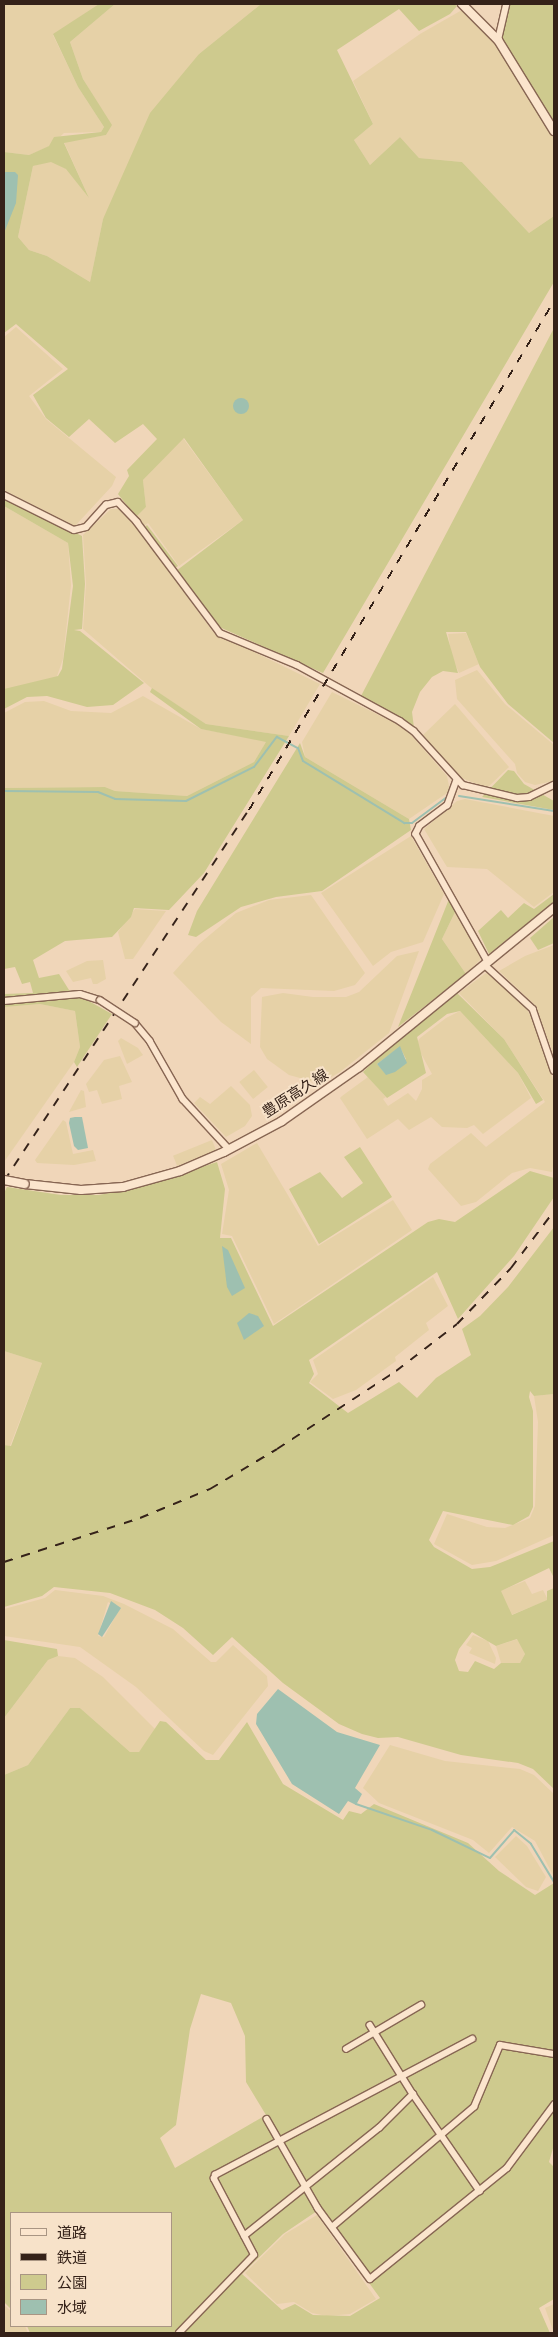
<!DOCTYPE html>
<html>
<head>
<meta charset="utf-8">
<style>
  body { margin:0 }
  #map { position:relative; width:558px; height:2337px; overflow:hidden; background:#f0d6b9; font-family:"IBM Plex Serif","Noto Sans JP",serif }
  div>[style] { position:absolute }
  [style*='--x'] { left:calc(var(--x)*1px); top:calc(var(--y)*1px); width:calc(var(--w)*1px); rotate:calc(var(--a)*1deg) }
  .farmland>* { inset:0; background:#e6d1a7; transform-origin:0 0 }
  .green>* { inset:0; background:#ceca8e }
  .water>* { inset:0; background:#9ec0b0 }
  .round { border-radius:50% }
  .stream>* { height:2px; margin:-1px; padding:0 1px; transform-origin:1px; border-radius:1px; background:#9ec0b0 }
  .roads { filter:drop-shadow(1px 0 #876653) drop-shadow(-1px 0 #876653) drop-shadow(0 1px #876653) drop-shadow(0 -1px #876653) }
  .street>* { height:5.5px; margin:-2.75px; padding:0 2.75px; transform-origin:2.75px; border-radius:2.75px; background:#fbe5cd }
  .secondary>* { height:8px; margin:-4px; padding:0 4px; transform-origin:4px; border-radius:4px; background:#fbe5cd }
  .rail>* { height:2px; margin-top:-1px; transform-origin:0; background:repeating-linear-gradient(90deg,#352219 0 9px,transparent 0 18px) }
  .bridges { filter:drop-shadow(1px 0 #876653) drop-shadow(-1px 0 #876653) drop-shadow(0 1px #876653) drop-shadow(0 -1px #876653) }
  .street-bridge>* { height:5.5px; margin:-2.75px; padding:0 2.75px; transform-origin:2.75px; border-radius:2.75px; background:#fbe5cd }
  .secondary-bridge>* { height:8px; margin:-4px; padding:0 4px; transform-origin:4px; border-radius:4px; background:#fbe5cd }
  span { translate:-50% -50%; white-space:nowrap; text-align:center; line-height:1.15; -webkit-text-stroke:4px #f7e2c9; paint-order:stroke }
  .street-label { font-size:15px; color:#352219 }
  .frame { position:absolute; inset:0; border:5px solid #352219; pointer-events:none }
  .legend { position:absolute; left:10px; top:2212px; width:162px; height:115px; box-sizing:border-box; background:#f7e2c9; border:1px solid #a99583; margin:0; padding:6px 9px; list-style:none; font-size:15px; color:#352219 }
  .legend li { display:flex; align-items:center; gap:10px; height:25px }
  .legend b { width:25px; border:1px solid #a99583 }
</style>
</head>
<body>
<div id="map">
  <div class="farmland">
    <i style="clip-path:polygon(4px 4px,99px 4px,53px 35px,78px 87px,104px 127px,101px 132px,64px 133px,50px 146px,29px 155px,4px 152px)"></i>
    <i style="clip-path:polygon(115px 4px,261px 4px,199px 54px,103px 219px,90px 282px,47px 256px,29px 250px,18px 237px,33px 166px,51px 161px,67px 169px,89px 198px,64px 142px,106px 135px,111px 125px,83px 79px,70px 42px)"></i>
    <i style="clip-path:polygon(462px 10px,484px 29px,501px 51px,554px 138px,554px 216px,529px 233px,462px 162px,419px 158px,400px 137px,370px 165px,354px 140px,373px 124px,353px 81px,420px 34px)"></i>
    <i style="clip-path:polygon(16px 327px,63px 369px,29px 396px,46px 419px,116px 477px,112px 486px,75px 526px,4px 490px,4px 337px)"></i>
    <i style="clip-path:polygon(183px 438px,243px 520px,179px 566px,148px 523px,144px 526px,136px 517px,146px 507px,143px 480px)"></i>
    <i style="clip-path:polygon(4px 506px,68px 543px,71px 585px,63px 659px,55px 682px,4px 694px,6px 573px)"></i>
    <i style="clip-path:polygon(111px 509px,120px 509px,139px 530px,213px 632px,320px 684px,289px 736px,206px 724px,150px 687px,83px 629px,86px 584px,83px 535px)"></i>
    <i style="clip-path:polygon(466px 633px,479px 664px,459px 673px,452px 657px,448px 634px)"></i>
    <i style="clip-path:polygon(477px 670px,505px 704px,554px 745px,554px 781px,535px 785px,525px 782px,517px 773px,515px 764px,457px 699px,455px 680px)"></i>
    <i style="clip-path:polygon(332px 692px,405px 728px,447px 776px,450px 791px,409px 819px,305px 757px,302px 742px)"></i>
    <i style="clip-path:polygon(143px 696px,201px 729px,267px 741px,254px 762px,187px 796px,115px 791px,105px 787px,4px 788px,4px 713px,25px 702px,44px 701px,71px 711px,111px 713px)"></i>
    <i style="clip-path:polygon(455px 704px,509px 767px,487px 788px,459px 777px,423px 735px)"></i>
    <i style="clip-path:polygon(465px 799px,554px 816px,554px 892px,534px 907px,487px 869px,447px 867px,424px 829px,457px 801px)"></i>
    <i style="clip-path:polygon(411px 836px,444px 894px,423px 942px,391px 952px,373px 966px,321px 893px)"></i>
    <i style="clip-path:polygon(311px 895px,365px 973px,355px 985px,334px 991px,261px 988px,251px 997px,251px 1044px,221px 1022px,173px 973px,199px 944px,236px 913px,269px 900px)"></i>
    <i style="clip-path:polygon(135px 909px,166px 911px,133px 959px,125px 959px,118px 932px)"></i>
    <i style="clip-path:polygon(456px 910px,482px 958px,466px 974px,442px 939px)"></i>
    <i style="clip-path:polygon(554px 945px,554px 1056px,535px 1005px,499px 971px,525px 956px)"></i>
    <i style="clip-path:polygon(419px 951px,389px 1033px,340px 1072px,323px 1082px,311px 1081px,289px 1075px,267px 1059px,260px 1047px,262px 997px,283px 993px,313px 997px,346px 997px,359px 992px,397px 956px)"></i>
    <i style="clip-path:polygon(103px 960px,106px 979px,97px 984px,93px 984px,91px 978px,73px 982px,66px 971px,87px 961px)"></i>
    <i style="clip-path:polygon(486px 973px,521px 999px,538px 1029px,554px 1084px,554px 1161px,552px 1172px,530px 1168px,512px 1173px,476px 1202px,461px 1206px,428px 1169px,430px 1164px,471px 1133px,486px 1147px,545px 1102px,504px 1039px,459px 993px)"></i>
    <i style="clip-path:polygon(40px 1004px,75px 1011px,80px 1047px,74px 1062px,4px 1162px,4px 1007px)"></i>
    <i style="clip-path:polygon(460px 1011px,518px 1073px,531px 1098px,483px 1134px,474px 1125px,467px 1128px,442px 1127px,431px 1117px,409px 1130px,398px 1119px,367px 1139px,340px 1098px,342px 1096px,368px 1077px,386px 1097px,383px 1099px,388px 1106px,408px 1093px,416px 1101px,422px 1089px,422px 1080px,432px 1074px,416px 1044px,420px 1038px,446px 1018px)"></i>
    <i style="clip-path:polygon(121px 1038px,138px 1048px,143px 1055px,127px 1064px,118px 1041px)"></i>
    <i style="clip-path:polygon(120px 1056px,132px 1082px,119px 1086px,122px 1099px,102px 1104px,97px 1090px,89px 1092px,86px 1084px,104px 1060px)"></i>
    <i style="left:254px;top:1070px;width:22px;height:19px;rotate:51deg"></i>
    <i style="clip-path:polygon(231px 1086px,250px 1105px,252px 1116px,245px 1126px,226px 1137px,194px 1103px,200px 1097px,210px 1104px)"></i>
    <i style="clip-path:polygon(81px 1090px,84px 1091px,86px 1107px,69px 1112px)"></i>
    <i style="clip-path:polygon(63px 1120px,66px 1122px,73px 1154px,93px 1150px,96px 1161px,74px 1165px,37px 1163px,35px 1160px)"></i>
    <i style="left:212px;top:1140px;width:11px;height:42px;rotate:68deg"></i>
    <i style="clip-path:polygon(257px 1143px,318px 1246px,393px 1200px,412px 1230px,274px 1324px,232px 1236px,222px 1234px,229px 1190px,221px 1164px)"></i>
    <i style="clip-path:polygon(433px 1277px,448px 1306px,426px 1323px,429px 1330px,395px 1357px,396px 1361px,356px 1390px,333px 1399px,310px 1382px,318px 1374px,313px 1360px)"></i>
    <i style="clip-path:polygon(4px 1351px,42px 1363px,10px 1446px,4px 1445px)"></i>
    <i style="clip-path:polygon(554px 1394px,554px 1535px,496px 1561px,472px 1565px,434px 1544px,447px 1514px,487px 1527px,505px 1528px,530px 1518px,535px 1506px,538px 1422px,534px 1396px)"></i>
    <i style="clip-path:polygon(525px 1581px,532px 1594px,543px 1590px,548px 1600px,511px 1615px,500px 1591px)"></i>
    <i style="clip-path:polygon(evenodd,55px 1590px,103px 1596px,124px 1604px,173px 1629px,211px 1662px,216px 1662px,233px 1645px,267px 1676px,268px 1686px,213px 1755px,204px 1751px,136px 1687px,80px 1647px,4px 1636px,4px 1609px,45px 1598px,55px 1590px,108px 1602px,120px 1608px,104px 1637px,98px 1636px,108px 1602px)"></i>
    <i style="clip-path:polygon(473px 1635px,488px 1641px,496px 1658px,495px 1664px,469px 1653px,472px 1648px,466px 1645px)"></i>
    <i style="clip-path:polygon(518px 1639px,525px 1654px,520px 1663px,501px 1663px,496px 1646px)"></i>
    <i style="clip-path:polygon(58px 1656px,75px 1658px,103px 1677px,155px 1729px,150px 1740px,138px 1753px,130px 1752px,80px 1708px,70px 1708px,28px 1765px,4px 1775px,4px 1718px,48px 1660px)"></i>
    <i style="clip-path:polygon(390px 1745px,445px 1761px,520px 1769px,534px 1775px,554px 1794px,554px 1877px,535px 1841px,512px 1827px,489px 1853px,473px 1840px,379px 1803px,363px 1788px)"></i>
    <i style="clip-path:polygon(516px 1836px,527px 1846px,546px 1877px,538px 1891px,526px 1887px,495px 1857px)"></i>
    <i style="clip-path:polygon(317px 2215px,376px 2299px,350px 2314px,327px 2316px,312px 2313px,294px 2302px,277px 2304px,245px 2273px,285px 2234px)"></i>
    <i style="clip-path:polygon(554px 2304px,554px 2333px,545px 2308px)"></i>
    <i style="clip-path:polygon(4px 2305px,11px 2311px,11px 2326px,25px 2326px,28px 2333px,4px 2333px)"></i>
  </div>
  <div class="green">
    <i style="clip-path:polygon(99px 4px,115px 4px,70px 42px,83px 79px,112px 125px,106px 135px,64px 143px,89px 198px,66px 169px,51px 162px,33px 166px,18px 237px,29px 250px,47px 256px,90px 282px,103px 219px,150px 113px,199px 54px,261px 4px,453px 4px,457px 6px,450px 14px,419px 31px,399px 9px,337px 50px,373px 124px,354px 140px,370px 165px,400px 137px,419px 158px,462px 162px,529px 233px,554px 216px,554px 282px,323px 673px,217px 626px,176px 571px,243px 520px,184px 438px,143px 480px,146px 507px,136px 517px,118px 494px,129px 476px,127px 470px,157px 439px,143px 424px,115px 443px,89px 419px,69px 437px,46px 418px,33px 395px,68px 369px,16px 324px,4px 333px,4px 152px,29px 155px,49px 146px,54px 137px,101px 132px,104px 127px,78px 87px,53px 34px)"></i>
    <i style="clip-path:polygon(510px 4px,554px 4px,554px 124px,502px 38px)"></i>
    <i style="clip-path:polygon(554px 328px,554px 743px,508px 704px,480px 667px,466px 632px,446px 632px,458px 673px,443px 671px,432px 677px,420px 692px,412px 712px,414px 728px,402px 726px,361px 696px)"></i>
    <i style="clip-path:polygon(4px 498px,82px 536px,85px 584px,82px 629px,74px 630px,80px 631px,144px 683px,113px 705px,87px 707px,47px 696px,27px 697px,4px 709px,4px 689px,58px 676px,62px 669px,73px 586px,68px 543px,4px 506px)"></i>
    <i style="clip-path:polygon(147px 525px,178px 566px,175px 568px,145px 527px)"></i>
    <i style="clip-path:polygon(152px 688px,206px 724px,289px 736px,204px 873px,169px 910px,134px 908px,131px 917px,112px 937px,65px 941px,33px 960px,39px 978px,59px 974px,69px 990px,112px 1014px,77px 1067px,74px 1062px,80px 1047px,75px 1011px,40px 1004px,4px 1007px,4px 994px,33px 993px,30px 982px,22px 984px,15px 967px,4px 969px,4px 788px,105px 787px,115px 791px,187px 796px,254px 762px,266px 742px,201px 729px,150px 692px)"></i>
    <i style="clip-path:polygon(300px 743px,305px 757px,409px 819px,411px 830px,322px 891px,276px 897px,241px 907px,196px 937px,188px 935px,197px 911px)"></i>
    <i style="clip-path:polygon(508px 770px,514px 771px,524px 784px,554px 801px,554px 810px,482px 797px)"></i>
    <i style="clip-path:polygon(554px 894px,554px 902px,489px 954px,478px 931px,501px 910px,508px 918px,524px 903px,534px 909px)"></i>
    <i style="clip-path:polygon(449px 899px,456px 910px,442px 939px,466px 974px,398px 1027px)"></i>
    <i style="clip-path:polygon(554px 917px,554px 943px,538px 950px,530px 938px)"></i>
    <i style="clip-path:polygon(evenodd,457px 993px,504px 1039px,543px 1100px,536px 1104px,518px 1073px,460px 1011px,447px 1014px,417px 1037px,426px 1073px,387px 1098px,363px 1072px,383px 1052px,457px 993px,400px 1047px,406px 1059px,386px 1074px,377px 1064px,400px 1047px)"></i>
    <i style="clip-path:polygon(360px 1147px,392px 1197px,319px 1244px,289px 1189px,320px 1172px,342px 1198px,363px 1183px,344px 1157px)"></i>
    <i style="clip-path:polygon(evenodd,217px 1162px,225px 1189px,220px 1238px,231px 1238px,273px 1326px,428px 1222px,439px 1219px,455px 1222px,530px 1171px,554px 1178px,554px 1197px,514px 1256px,458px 1319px,437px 1272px,309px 1360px,314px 1374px,309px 1383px,348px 1413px,399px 1382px,417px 1398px,436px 1378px,471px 1355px,462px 1329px,480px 1316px,508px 1287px,554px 1227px,554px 1394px,534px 1396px,530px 1391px,529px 1397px,533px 1411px,533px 1507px,529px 1516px,513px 1525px,443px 1511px,429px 1540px,434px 1547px,472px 1569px,490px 1567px,554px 1541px,554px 1578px,549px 1568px,501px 1591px,512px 1615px,547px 1600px,547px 1591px,554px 1588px,554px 1789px,533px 1769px,518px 1763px,461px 1755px,398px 1737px,378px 1738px,362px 1734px,339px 1724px,283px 1683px,232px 1637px,213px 1655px,183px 1628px,155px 1610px,110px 1593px,54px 1587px,42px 1596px,4px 1607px,4px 1445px,11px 1446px,42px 1363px,4px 1351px,4px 1193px,7px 1187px,61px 1195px,99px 1195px,140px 1187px,217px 1162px,472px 1632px,496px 1646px,517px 1639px,525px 1654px,520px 1663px,501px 1663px,494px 1669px,475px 1661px,468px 1672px,459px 1671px,455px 1660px,459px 1649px,472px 1632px)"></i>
    <i style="clip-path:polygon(4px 1640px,57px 1649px,58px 1656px,48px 1660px,4px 1718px)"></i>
    <i style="clip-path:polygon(evenodd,70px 1708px,80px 1708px,130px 1752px,139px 1752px,160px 1721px,166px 1722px,206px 1760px,219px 1760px,247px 1722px,283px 1784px,343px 1820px,349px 1811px,361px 1814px,374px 1804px,468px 1843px,499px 1871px,535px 1895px,554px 1883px,554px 2145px,549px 2162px,554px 2167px,554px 2299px,539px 2308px,550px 2333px,30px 2333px,27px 2326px,171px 2326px,171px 2213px,11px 2213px,11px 2309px,4px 2302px,4px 1775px,28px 1765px,70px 1708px,201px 1994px,231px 2003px,245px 2036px,246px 2082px,266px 2115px,175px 2168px,160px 2138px,176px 2125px,190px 2029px,201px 1994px,70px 1708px,317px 2211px,380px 2298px,350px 2316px,313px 2315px,295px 2304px,282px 2310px,242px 2274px,283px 2234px,317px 2211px)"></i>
  </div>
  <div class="water">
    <i style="clip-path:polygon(4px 172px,15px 172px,18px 175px,16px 203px,4px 233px)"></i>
    <i class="round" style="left:233px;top:398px;width:16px;height:16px"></i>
    <i style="clip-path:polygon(400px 1046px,407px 1063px,395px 1072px,386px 1075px,377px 1064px)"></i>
    <i style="clip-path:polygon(75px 1117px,82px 1117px,88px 1148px,78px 1150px,74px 1146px,69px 1123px,70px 1118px)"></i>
    <i style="clip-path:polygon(222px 1246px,228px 1250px,245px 1288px,232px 1296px,227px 1287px)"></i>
    <i style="clip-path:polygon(249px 1313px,258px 1316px,264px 1326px,244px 1340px,237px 1323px)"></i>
    <i style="clip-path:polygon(111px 1601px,121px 1608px,102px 1637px,98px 1634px)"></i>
    <i style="clip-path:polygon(278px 1689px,337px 1732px,380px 1745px,355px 1788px,362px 1794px,356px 1805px,348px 1801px,339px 1814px,292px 1784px,256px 1724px,257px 1714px)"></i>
  </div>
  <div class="stream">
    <i style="--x:4;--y:791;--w:94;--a:0.6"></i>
    <i style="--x:98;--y:792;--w:18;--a:22"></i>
    <i style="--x:115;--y:799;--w:71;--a:1.6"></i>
    <i style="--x:186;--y:801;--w:76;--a:-26.6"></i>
    <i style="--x:254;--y:767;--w:38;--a:-53"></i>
    <i style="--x:277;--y:737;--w:24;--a:28"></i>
    <i style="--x:298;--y:748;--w:14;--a:69"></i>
    <i style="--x:303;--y:761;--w:119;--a:31.5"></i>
    <i style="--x:404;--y:823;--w:8;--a:0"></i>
    <i style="--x:412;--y:823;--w:44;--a:-36.6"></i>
    <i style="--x:459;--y:796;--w:96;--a:9"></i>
    <i style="--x:356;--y:1804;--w:80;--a:18.9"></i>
    <i style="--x:432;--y:1830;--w:64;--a:25.8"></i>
    <i style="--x:490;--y:1858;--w:37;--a:-49"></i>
    <i style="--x:514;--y:1830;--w:22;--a:39"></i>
    <i style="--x:531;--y:1844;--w:44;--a:58.8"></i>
  </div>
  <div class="roads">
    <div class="street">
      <i style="--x:498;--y:40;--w:37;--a:-77"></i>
      <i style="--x:4;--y:495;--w:78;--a:26.6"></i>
      <i style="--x:74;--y:530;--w:12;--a:-14"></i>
      <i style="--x:86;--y:527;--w:30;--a:-48"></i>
      <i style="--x:106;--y:505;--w:12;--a:-14"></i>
      <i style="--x:118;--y:502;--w:28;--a:46"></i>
      <i style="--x:137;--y:522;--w:139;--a:53.2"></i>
      <i style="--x:220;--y:633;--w:83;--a:22.6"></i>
      <i style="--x:297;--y:665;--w:117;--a:28.5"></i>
      <i style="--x:400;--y:721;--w:17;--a:36"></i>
      <i style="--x:414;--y:731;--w:73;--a:47.8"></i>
      <i style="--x:463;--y:785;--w:56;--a:13.5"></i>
      <i style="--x:517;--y:798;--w:12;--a:-5"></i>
      <i style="--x:529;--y:797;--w:28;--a:-26"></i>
      <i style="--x:457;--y:780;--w:27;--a:110"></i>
      <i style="--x:448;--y:805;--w:35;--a:143"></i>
      <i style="--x:420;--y:826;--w:9;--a:117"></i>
      <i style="--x:416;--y:834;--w:147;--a:60.6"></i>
      <i style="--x:485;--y:965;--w:65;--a:42.5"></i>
      <i style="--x:533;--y:1009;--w:65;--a:71"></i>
      <i style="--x:4;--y:1001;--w:76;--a:-5.3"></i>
      <i style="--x:80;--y:994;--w:21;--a:17"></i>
      <i style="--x:135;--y:1023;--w:23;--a:50"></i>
      <i style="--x:150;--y:1041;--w:67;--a:60.4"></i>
      <i style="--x:183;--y:1099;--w:68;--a:47.4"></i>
      <i style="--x:370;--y:2025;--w:81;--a:58.1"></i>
      <i style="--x:413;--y:2094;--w:118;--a:55.4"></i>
      <i style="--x:346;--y:2049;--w:87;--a:-30.4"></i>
      <i style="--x:267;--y:2119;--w:103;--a:60.2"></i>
      <i style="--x:318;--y:2208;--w:88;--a:53.8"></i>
      <i style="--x:370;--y:2279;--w:176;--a:-39"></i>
      <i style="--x:507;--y:2168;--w:79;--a:-53.3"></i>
      <i style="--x:332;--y:2227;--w:186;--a:-40.2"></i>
      <i style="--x:474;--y:2107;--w:67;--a:-67.2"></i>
      <i style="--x:500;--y:2045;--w:55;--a:9.5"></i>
      <i style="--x:244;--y:2236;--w:173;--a:-38.7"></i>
      <i style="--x:379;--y:2128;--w:48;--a:-45"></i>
      <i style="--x:179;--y:2333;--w:108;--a:-46.1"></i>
      <i style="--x:254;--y:2255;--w:86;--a:-117.8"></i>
      <i style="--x:214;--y:2179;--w:4;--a:-76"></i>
      <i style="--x:215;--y:2175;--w:291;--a:-27.9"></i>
    </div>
    <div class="secondary">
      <i style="--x:462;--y:4;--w:51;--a:45"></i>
      <i style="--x:498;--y:40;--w:107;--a:58.4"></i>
      <i style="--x:25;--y:1184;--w:56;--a:6.1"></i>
      <i style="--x:81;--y:1190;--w:42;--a:-4.1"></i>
      <i style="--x:123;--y:1187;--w:59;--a:-15.7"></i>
      <i style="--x:180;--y:1171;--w:48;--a:-23.4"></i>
      <i style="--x:224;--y:1152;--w:66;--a:-28.1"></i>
      <i style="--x:282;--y:1121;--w:94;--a:-35"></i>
      <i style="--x:359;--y:1067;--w:252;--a:-39.2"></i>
    </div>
  </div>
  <div class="rail">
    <i style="--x:4;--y:1181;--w:445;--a:-56.6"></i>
    <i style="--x:249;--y:810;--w:593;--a:-59.07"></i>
    <i style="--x:4;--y:1562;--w:143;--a:-17.9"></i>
    <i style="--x:140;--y:1518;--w:76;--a:-22.5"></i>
    <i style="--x:210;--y:1489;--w:78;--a:-30.8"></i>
    <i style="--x:277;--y:1449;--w:142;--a:-33.2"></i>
    <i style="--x:396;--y:1371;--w:77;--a:-37.6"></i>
    <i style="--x:457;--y:1324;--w:78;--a:-46"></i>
    <i style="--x:511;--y:1268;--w:71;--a:-53"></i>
  </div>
  <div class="bridges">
    <div class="street-bridge">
      <i style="--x:100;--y:1000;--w:42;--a:33.3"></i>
    </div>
    <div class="secondary-bridge">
      <i style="--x:4;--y:1180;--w:21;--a:11"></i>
    </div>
  </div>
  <div class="street-label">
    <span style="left:295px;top:1093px;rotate:-33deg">豊原高久線</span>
  </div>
  <div class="frame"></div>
  <ul class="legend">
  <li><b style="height:6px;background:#fbe5cd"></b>道路</li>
  <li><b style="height:6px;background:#352219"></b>鉄道</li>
  <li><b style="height:14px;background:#ceca8e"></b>公園</li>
  <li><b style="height:14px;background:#9ec0b0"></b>水域</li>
  </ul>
</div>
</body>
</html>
